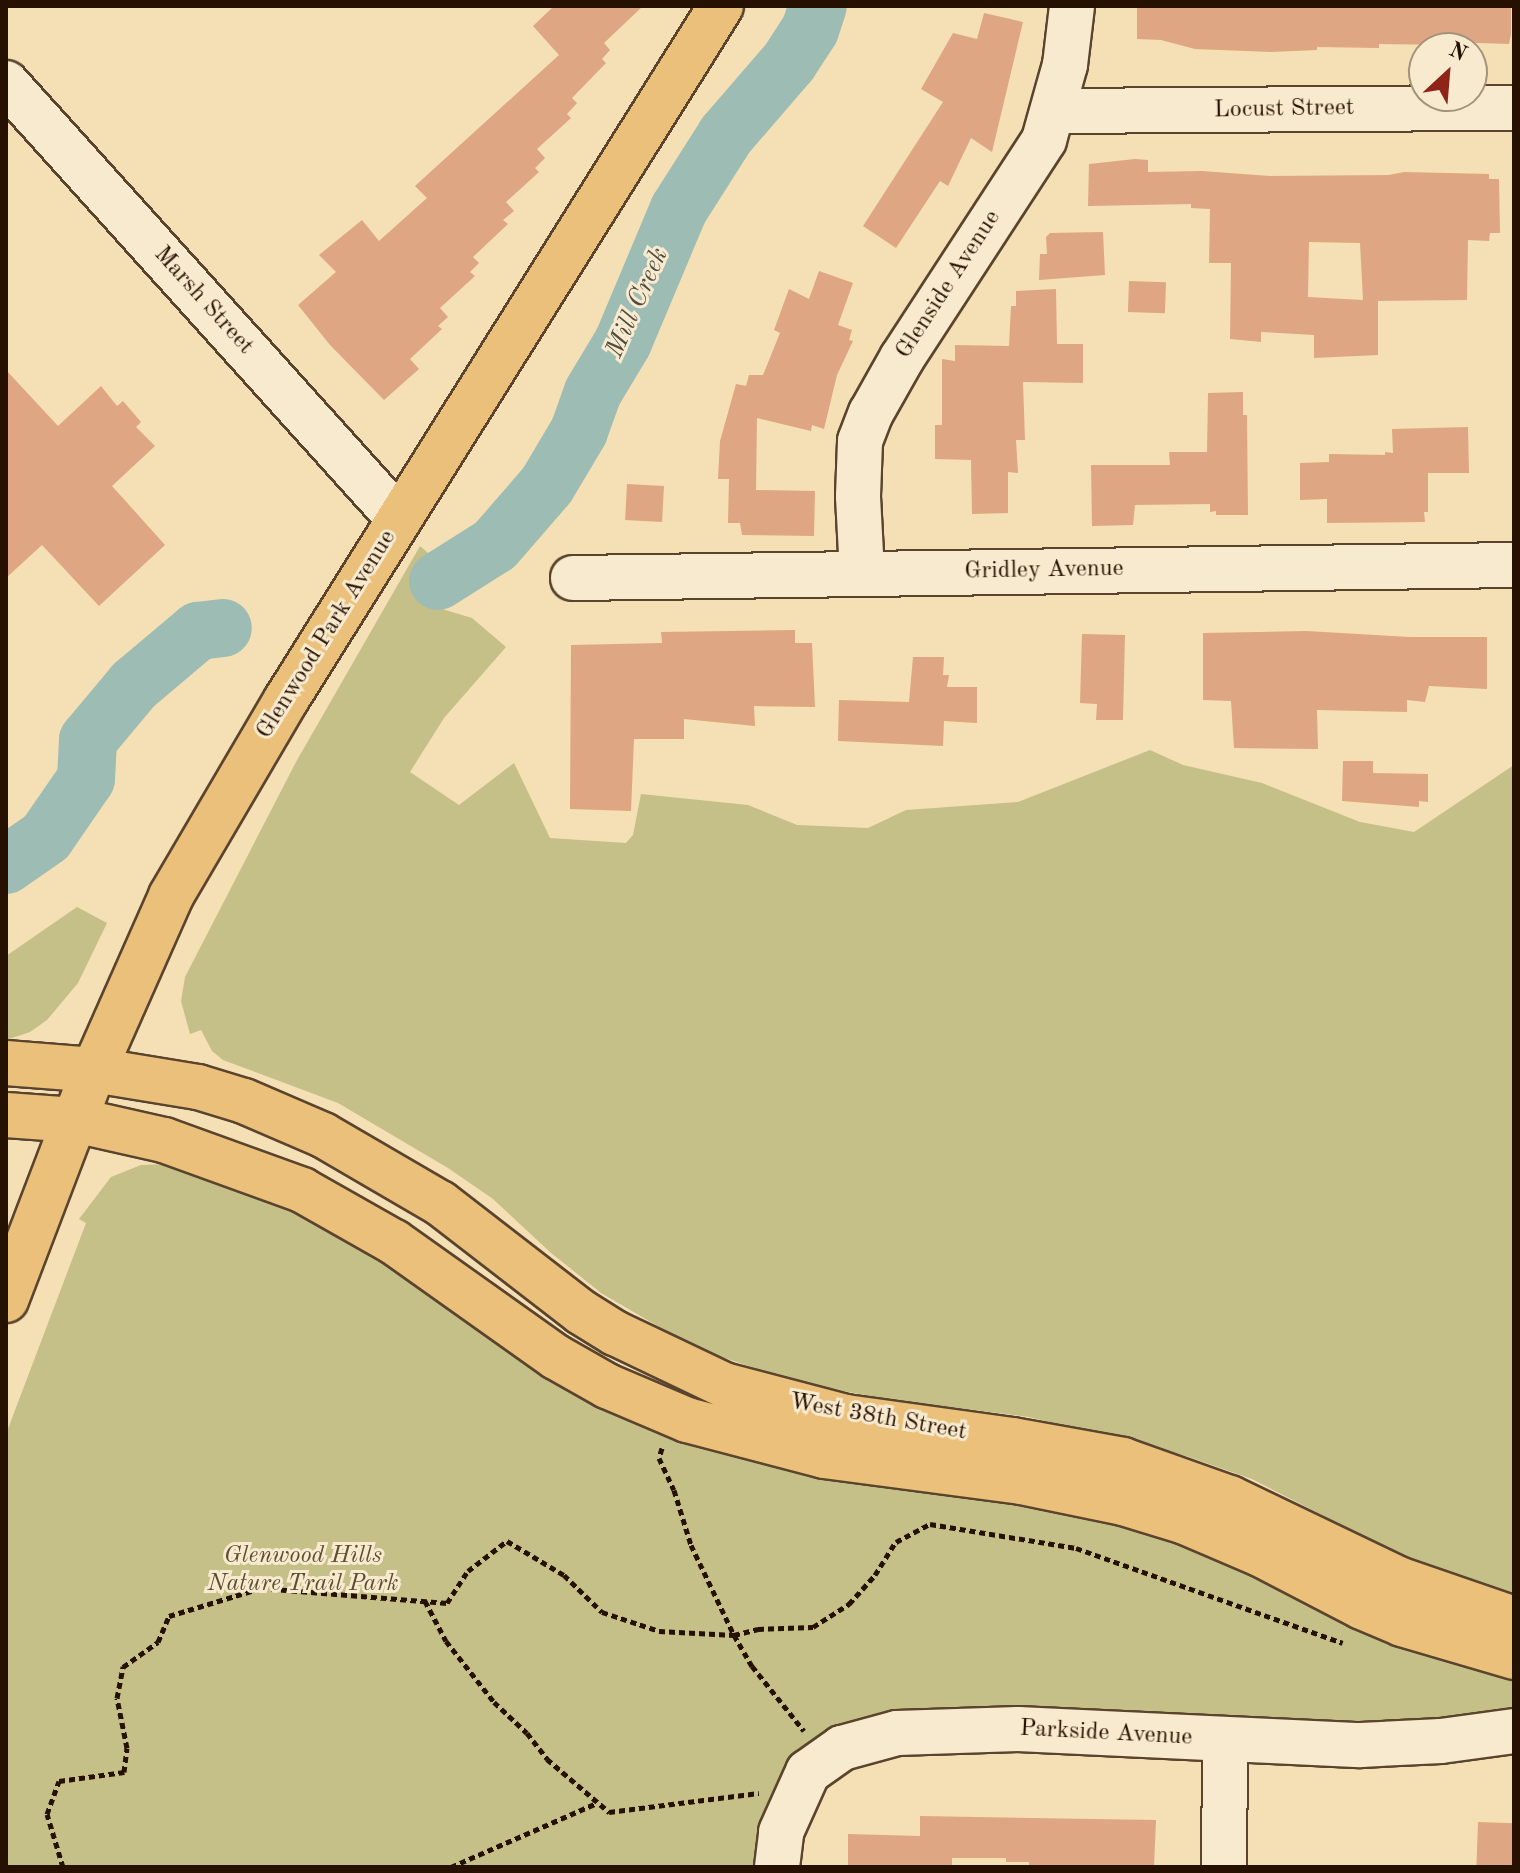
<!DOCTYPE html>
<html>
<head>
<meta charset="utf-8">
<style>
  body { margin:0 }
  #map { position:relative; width:1520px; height:1873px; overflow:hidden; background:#f5dfb5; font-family:"Old Standard TT",serif }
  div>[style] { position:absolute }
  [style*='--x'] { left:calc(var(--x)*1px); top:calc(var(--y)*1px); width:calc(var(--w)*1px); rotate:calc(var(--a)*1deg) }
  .green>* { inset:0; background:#c4c088 }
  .river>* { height:58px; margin:-29px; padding:0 29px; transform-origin:29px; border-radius:29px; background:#9dbcb3 }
  .building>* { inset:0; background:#dea682; transform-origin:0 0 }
  .path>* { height:5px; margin-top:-2.5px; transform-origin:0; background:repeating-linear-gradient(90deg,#261000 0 6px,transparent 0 10px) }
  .roads { filter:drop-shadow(2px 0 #5a442d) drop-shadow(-2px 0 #5a442d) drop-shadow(0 2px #5a442d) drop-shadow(0 -2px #5a442d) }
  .minor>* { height:44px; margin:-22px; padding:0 22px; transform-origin:22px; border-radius:22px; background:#f8eacf }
  .major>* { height:44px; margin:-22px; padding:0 22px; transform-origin:22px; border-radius:22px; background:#eac07a }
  span { translate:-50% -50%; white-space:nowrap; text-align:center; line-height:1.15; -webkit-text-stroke:6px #f8eacf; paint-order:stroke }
  .street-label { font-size:24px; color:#261000 }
  .park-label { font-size:24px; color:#5d4e30; font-style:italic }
  .water-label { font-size:26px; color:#504c3f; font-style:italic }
  .frame { position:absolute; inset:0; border:8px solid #261000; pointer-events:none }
  .north { position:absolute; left:1408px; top:32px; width:80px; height:80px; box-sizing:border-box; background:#f8eacf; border:2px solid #a4937c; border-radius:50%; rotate:26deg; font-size:22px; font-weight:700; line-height:32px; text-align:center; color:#261000 }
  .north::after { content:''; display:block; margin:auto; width:28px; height:36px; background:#8f2418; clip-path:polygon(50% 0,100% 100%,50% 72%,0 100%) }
</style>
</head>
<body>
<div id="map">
  <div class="green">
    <i style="clip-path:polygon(420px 546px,434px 558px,442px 609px,472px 618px,506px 647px,444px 718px,410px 772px,459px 805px,514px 763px,550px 838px,626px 843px,633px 835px,641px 794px,748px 805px,797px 825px,868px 828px,906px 810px,1018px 802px,1150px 750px,1183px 765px,1262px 783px,1360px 822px,1414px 832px,1514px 765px,1514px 1594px,1423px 1567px,1252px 1479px,1186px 1456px,1029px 1417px,886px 1399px,801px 1383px,697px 1349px,601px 1293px,550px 1252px,493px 1199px,448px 1168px,338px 1103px,223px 1060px,212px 1051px,201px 1030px,190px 1034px,181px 1001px,185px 977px,296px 762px)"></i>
    <i style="clip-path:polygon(77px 907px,107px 923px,78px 983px,47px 1020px,30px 1032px,6px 1040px,6px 956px)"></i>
    <i style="clip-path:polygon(168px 1164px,294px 1209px,373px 1254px,482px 1334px,542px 1370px,1114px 1512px,1514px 1671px,1514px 1713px,1393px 1729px,875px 1719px,764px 1867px,6px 1867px,6px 1434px,86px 1223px,79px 1219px,111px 1177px,141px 1165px)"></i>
  </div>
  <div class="river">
    <i style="--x:438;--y:581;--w:67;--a:-32.3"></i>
    <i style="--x:495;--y:545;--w:79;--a:-49.1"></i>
    <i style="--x:547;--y:485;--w:63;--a:-59.3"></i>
    <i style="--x:579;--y:431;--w:41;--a:-70.3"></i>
    <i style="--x:593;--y:392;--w:58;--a:-59"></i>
    <i style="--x:623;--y:342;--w:144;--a:-67.2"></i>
    <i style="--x:679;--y:209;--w:88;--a:-57.6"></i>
    <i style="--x:726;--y:135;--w:96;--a:-49.2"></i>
    <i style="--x:789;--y:62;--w:38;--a:-57"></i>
    <i style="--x:810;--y:30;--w:25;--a:-72"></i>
    <i style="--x:6;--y:865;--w:49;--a:-35"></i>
    <i style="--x:46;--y:837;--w:70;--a:-55.4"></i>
    <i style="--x:86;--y:779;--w:39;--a:-87"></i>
    <i style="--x:88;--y:740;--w:72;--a:-50.1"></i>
    <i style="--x:134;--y:685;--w:84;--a:-40.2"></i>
    <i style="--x:198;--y:631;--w:25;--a:-7"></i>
  </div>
  <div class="building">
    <i style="clip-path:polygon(554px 6px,643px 6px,604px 43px,610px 50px,602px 59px,606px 63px,572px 98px,577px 103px,567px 114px,571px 118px,537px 149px,545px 158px,535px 168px,539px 172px,506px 202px,514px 211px,503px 220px,508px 224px,473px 257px,479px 263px,470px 272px,475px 276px,440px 308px,448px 317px,438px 326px,442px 329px,410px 359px,419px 369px,384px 400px,330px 345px,298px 305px,336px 272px,319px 255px,362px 220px,379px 241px,427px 198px,415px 186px,559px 55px,533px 26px)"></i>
    <i style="clip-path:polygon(1137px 6px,1511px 6px,1511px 34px,1509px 44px,1450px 42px,1450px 45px,1379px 44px,1379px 48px,1317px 47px,1317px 50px,1271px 52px,1195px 49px,1161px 40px,1137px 39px)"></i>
    <i style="clip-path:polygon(984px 13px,1023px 22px,992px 152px,971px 138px,948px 186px,940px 181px,896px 248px,863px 226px,943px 102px,921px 89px,953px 33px,977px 39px)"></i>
    <i style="clip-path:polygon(evenodd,1135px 159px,1148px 160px,1148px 172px,1202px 171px,1270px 176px,1389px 175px,1404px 172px,1489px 174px,1489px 179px,1499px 179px,1500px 233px,1490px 233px,1489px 241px,1468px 240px,1467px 300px,1367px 301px,1378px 301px,1378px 355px,1314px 358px,1314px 335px,1261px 332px,1261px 342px,1230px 339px,1231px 263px,1209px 263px,1210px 209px,1191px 208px,1191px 204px,1088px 206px,1089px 164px,1135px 159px,1309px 242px,1360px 243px,1363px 300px,1308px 297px,1309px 242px)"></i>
    <i style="clip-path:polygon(1103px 232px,1105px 275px,1039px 280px,1040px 254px,1047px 254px,1046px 237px,1050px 233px)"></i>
    <i style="clip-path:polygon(819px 271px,853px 283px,838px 325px,852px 330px,849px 340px,853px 341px,837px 375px,824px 429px,812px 425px,811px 431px,757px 418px,756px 490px,815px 491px,814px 536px,742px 535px,740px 523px,728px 523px,729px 479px,718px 479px,720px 441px,736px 384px,746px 386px,749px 375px,763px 375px,780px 333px,774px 330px,789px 289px,809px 299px)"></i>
    <i style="left:1129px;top:281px;width:37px;height:31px;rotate:2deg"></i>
    <i style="clip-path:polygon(1056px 289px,1057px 344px,1083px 344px,1083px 383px,1023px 382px,1025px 440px,1016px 440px,1018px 473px,1008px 472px,1008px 513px,972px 514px,971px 460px,935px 459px,935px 425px,942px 425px,942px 359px,955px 361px,955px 345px,1009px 346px,1011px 306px,1016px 306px,1016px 291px)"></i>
    <i style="clip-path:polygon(6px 370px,58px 426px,101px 386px,117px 406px,123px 401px,141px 422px,136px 427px,155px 446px,112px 486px,165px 545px,99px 606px,42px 545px,6px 578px)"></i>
    <i style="clip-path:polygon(1243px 392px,1243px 415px,1247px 415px,1248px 515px,1216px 515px,1216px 511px,1210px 512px,1210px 504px,1135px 505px,1133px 525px,1092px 526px,1091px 465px,1170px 465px,1169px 452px,1207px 452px,1208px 393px)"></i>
    <i style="clip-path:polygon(1468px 427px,1469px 473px,1428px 473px,1428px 512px,1424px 512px,1425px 522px,1327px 523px,1327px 499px,1300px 500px,1300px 463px,1329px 462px,1329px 454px,1385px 455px,1385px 452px,1393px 453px,1392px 429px)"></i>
    <i style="left:627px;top:484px;width:37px;height:36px;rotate:3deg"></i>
    <i style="clip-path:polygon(795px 630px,795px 643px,812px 643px,815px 707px,754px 706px,755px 726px,684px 719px,684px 739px,634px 739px,631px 811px,570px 809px,571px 645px,662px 643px,661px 632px)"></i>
    <i style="clip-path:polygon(1306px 631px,1410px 637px,1487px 637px,1487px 689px,1429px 686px,1425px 702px,1407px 700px,1407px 712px,1317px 710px,1318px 749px,1234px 748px,1231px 701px,1203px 700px,1203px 633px)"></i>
    <i style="clip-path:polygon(1082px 634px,1125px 635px,1123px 720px,1096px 720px,1097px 704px,1080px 703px)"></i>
    <i style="clip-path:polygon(913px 657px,944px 657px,943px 675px,949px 675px,947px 687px,977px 687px,977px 723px,944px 721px,943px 746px,838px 741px,839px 700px,909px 702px)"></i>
    <i style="clip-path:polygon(1343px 761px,1373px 761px,1373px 773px,1428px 774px,1428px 802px,1419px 801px,1419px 807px,1342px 801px)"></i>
    <i style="clip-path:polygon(920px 1816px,1156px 1820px,1154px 1867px,1029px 1867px,1029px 1862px,1006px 1862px,1006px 1858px,952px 1858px,952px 1867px,848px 1867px,848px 1834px,920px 1836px)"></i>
    <i style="left:1478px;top:1822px;width:36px;height:45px;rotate:2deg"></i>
  </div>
  <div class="path">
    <i style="--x:662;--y:1448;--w:10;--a:107"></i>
    <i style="--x:659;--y:1458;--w:35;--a:65"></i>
    <i style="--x:674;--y:1490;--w:58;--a:72.8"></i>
    <i style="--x:691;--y:1545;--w:100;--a:64.5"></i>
    <i style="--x:734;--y:1635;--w:25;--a:-14"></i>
    <i style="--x:758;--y:1629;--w:55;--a:-2.1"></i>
    <i style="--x:813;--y:1627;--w:43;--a:-32.6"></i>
    <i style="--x:849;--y:1604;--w:39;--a:-48"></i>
    <i style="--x:875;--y:1575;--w:39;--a:-58"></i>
    <i style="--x:896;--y:1542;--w:38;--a:-28"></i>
    <i style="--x:930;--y:1524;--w:148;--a:9.3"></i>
    <i style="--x:1076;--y:1548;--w:283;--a:19.6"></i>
    <i style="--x:425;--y:1601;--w:45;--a:62.3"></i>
    <i style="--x:446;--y:1641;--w:78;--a:51.8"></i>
    <i style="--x:494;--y:1702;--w:45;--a:43.2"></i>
    <i style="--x:527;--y:1733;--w:33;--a:52"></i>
    <i style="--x:547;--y:1759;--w:82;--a:40.5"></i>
    <i style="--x:609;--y:1812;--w:151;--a:-7.2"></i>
    <i style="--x:63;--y:1867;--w:55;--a:-106.8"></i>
    <i style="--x:47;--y:1814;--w:35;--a:-70"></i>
    <i style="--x:59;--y:1781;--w:66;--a:-7.9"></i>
    <i style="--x:124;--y:1772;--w:24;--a:-83"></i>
    <i style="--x:127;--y:1748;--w:51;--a:-101.3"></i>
    <i style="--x:117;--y:1698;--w:32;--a:-79"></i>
    <i style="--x:123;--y:1667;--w:43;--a:-35.5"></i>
    <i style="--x:158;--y:1642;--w:28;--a:-67"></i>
    <i style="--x:169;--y:1616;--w:96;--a:-16.9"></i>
    <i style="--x:261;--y:1588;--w:187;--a:4.6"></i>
    <i style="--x:447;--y:1603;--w:38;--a:-57"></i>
    <i style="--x:468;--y:1571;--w:49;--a:-37.6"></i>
    <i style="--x:507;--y:1541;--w:66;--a:30.8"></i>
    <i style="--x:564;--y:1575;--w:53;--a:44.2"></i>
    <i style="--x:602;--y:1612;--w:60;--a:18.4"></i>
    <i style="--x:659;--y:1631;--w:75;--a:3.1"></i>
    <i style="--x:734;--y:1635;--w:36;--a:60"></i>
    <i style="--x:752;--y:1666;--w:83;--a:51.3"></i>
    <i style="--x:451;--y:1867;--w:159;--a:-23.7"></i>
  </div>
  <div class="roads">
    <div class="minor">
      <i style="--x:6;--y:83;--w:587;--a:47.97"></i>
      <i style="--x:1055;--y:111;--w:459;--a:-0.4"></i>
      <i style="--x:862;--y:573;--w:77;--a:-93"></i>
      <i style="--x:858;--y:496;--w:55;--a:-87.9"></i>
      <i style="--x:860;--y:441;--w:30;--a:-69"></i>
      <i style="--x:871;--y:413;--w:63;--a:-60.6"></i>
      <i style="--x:902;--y:358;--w:260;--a:-56.9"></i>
      <i style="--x:1044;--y:140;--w:78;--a:-74.4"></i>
      <i style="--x:1065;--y:65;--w:59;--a:-83.2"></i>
      <i style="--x:573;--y:578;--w:941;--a:-0.79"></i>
      <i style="--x:777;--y:1867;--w:35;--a:-83"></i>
      <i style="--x:781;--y:1832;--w:66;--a:-65.8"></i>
      <i style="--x:808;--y:1772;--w:42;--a:-35.2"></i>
      <i style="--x:842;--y:1748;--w:57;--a:-15.3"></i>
      <i style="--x:897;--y:1733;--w:121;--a:-1.9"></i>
      <i style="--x:1018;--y:1729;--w:343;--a:2.7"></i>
      <i style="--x:1361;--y:1745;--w:80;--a:-2.9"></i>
      <i style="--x:1441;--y:1741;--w:74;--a:-7.8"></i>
      <i style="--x:1224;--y:1867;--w:127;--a:-89.5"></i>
    </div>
    <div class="major">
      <i style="--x:6;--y:1063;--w:88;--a:4.5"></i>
      <i style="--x:94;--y:1070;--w:105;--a:9.3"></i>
      <i style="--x:198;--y:1087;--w:48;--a:16.9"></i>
      <i style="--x:244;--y:1101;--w:86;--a:23.3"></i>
      <i style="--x:323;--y:1135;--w:135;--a:30.2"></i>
      <i style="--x:440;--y:1203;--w:178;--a:37.7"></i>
      <i style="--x:581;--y:1312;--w:40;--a:32"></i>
      <i style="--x:615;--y:1333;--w:121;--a:25.5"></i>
      <i style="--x:724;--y:1385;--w:126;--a:14.7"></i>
      <i style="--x:846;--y:1417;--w:168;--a:7.9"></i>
      <i style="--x:1012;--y:1440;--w:113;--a:10.2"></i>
      <i style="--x:1123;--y:1460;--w:114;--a:19.6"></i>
      <i style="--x:1230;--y:1498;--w:187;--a:25.7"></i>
      <i style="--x:1398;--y:1579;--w:123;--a:19"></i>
      <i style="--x:6;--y:1115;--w:69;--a:4.1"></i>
      <i style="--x:75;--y:1120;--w:91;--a:12.7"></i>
      <i style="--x:164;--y:1140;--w:147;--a:19.9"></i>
      <i style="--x:302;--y:1190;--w:106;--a:29.5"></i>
      <i style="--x:394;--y:1242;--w:199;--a:35.4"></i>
      <i style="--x:556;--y:1357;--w:59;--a:29.6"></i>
      <i style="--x:607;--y:1386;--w:87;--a:23"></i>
      <i style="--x:687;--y:1420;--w:142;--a:14.7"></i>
      <i style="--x:824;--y:1456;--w:199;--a:7.5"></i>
      <i style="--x:1021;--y:1482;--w:104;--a:11.6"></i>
      <i style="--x:1123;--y:1503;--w:65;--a:17"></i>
      <i style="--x:1185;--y:1522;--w:82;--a:23.1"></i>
      <i style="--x:1260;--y:1554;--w:115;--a:27.5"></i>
      <i style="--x:1362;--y:1607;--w:43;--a:23"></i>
      <i style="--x:1402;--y:1624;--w:117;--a:16.4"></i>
      <i style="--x:6;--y:1300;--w:246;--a:-69.1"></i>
      <i style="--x:94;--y:1070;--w:190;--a:-66.1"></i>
      <i style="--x:171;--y:896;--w:227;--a:-59.6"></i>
      <i style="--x:286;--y:700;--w:819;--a:-57.92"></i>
    </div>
  </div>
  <div class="street-label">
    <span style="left:1284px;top:110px;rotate:-1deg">Locust Street</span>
    <span style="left:949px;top:285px;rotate:-57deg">Glenside Avenue</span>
    <span style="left:203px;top:301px;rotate:48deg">Marsh Street</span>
    <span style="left:1044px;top:571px;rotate:-1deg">Gridley Avenue</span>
    <span style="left:327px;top:635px;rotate:-58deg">Glenwood Park Avenue</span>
    <span style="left:878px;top:1418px;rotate:10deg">West 38th Street</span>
    <span style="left:1106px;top:1734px;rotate:3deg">Parkside Avenue</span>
  </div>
  <div class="park-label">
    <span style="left:303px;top:1571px">Glenwood Hills<br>Nature Trail Park</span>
  </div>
  <div class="water-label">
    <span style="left:638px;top:303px;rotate:-66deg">Mill Creek</span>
  </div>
  <div class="frame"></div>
  <div class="north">N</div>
</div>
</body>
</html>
